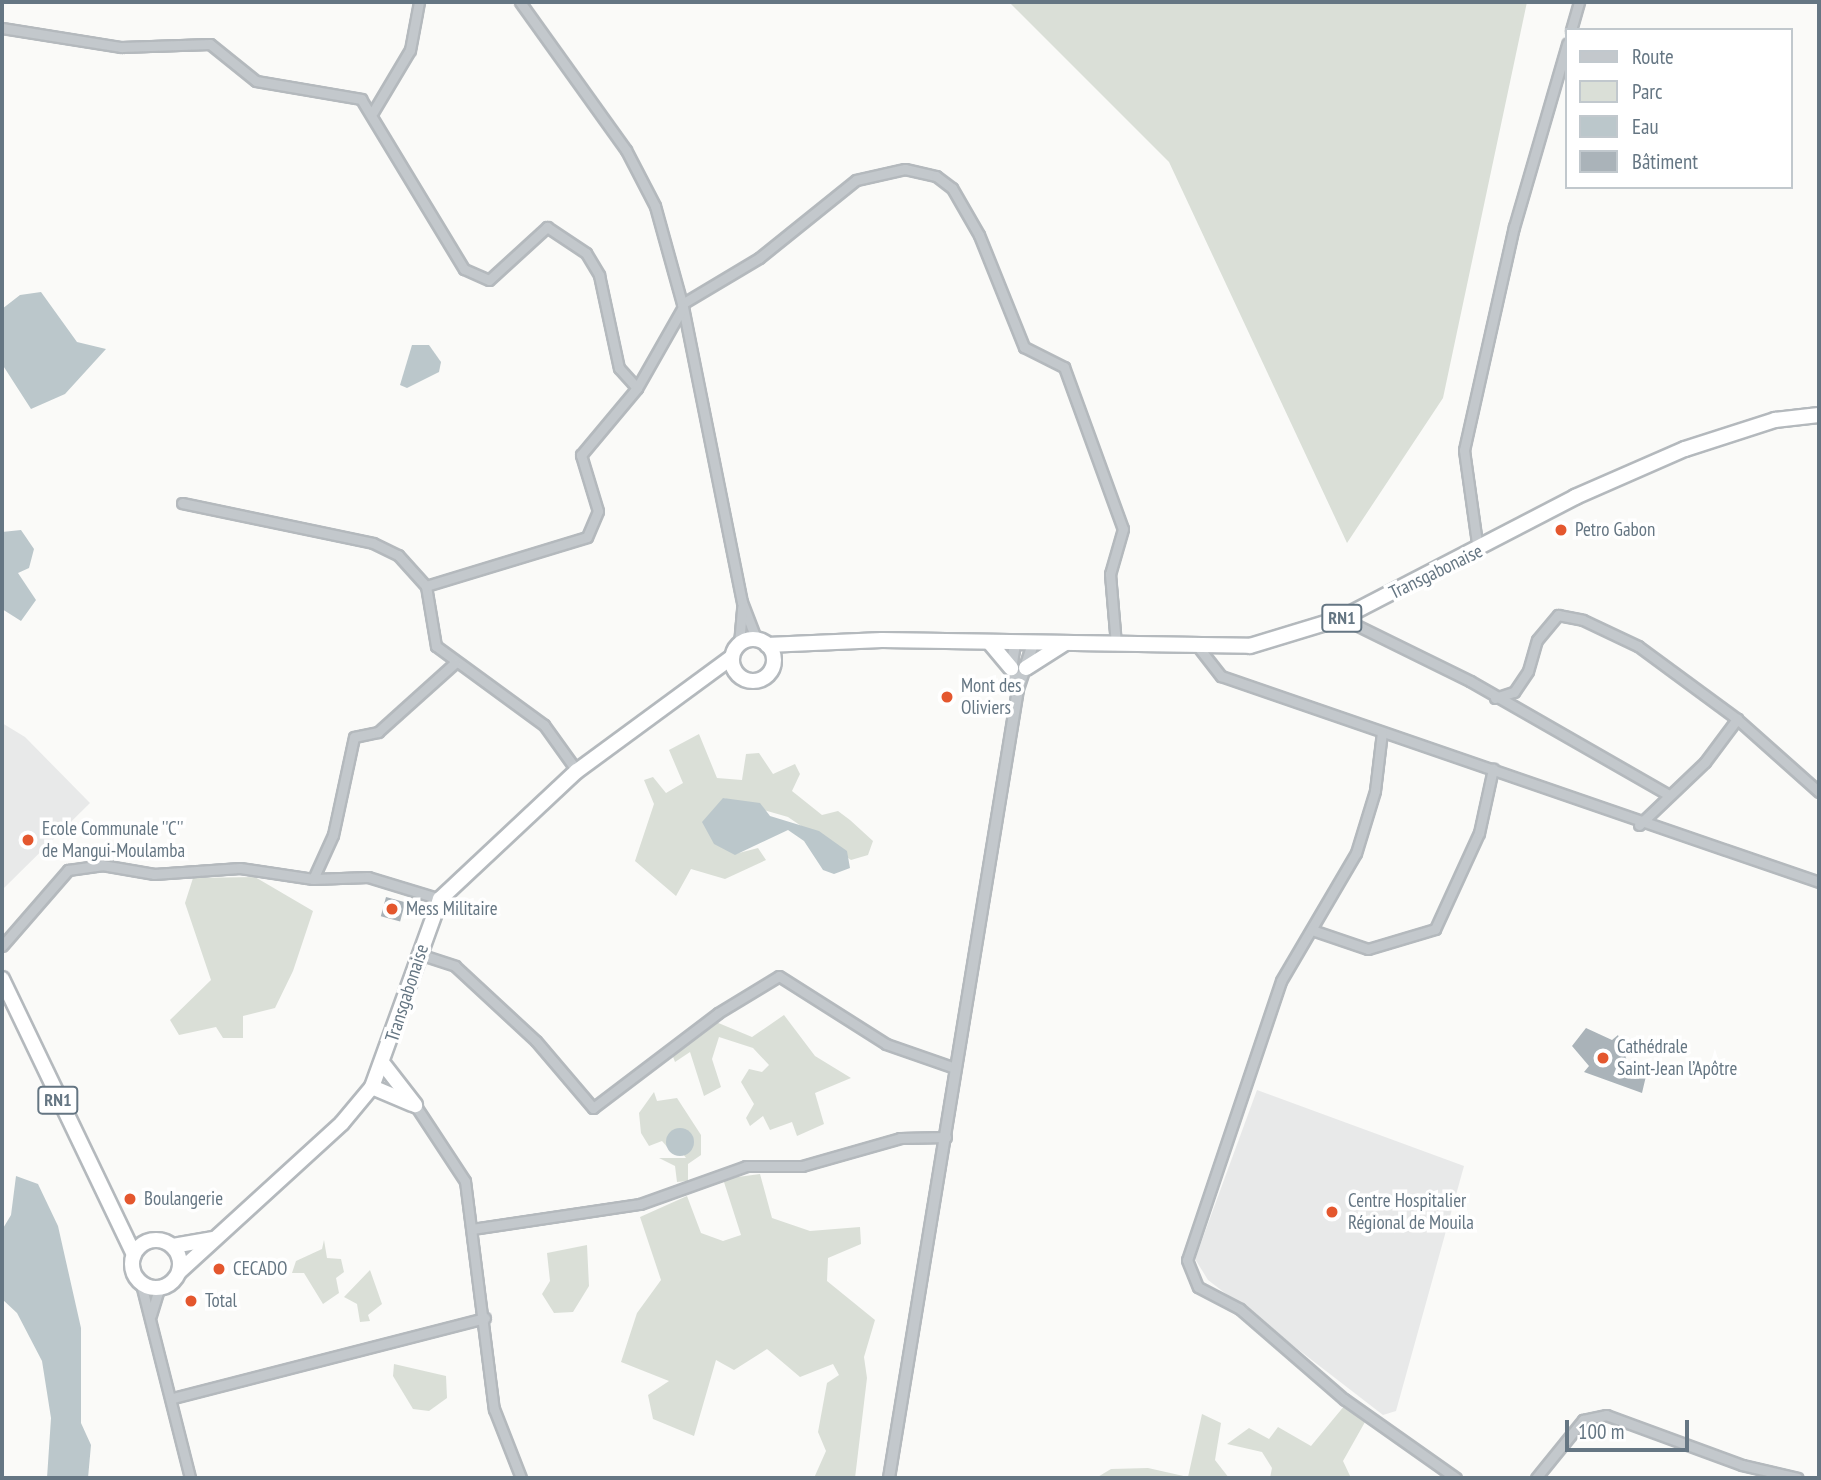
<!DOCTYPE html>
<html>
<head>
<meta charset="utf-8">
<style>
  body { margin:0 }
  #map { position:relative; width:1821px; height:1480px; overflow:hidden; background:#fafaf8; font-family:"PT Sans Narrow",sans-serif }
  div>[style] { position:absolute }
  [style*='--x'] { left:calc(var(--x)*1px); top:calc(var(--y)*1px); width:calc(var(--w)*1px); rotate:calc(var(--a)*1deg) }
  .built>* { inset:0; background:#e8e9e9 }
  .green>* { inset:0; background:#dadfd7 }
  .water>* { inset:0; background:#bbc7cb }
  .round { border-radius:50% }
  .building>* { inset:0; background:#aab3b9; transform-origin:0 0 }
  .roads { filter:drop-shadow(2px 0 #b4b9bd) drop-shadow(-2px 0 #b4b9bd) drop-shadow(0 2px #b4b9bd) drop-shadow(0 -2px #b4b9bd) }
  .minor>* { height:9px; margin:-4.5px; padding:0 4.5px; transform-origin:4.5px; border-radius:4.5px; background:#c3c8cc }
  .tertiary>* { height:10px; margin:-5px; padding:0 5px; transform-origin:5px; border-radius:5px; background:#c3c8cc }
  .trunk>* { height:14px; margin:-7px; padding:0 7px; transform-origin:7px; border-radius:7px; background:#fff }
  .trunk>.ring { margin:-7px; padding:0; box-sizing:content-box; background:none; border:14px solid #fff; border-radius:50% }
  .dots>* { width:19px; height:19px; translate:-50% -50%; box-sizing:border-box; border:4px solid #fff; border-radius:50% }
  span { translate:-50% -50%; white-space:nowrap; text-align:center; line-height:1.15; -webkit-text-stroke:7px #fff; paint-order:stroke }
  .shield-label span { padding:2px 5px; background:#fff; border:2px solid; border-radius:5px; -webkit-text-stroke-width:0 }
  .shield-label { font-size:18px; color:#657683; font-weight:700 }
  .poi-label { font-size:19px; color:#657683 }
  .left { translate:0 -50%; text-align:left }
  .street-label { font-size:19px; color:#657683 }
  .frame { position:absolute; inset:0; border:4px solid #657683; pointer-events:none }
  .legend { position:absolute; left:1565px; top:28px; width:228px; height:161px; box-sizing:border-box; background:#fff; border:2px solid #c1c8cd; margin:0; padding:9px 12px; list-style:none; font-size:21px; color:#657683 }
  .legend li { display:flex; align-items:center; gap:14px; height:35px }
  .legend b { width:35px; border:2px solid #c1c8cd }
  .scale { position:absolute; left:1565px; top:1420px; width:124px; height:32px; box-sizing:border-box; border:4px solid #657683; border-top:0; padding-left:9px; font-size:21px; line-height:24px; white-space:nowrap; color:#657683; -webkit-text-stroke:5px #fff; paint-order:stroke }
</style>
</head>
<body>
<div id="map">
  <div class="built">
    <i style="clip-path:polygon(2px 723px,25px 737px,90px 803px,2px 890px)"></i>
    <i style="clip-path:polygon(1257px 1090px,1464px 1166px,1396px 1411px,1383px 1415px,1208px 1280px,1195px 1259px)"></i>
  </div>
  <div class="green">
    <i style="clip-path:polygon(1009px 2px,1527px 2px,1443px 398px,1347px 543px,1169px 162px)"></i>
    <i style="clip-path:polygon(699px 734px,717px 778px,742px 780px,746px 754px,759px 753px,773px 774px,795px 764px,800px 774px,792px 791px,822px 815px,838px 811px,850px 820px,873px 841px,868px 855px,851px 860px,788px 817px,723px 798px,735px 854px,758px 848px,766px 860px,725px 879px,691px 869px,676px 896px,635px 861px,654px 804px,644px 780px,653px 777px,666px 793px,683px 783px,669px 750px)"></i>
    <i style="clip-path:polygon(255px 877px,313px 911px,293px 971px,275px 1008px,243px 1016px,243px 1038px,223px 1038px,216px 1027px,179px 1035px,170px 1020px,211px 980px,185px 903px,193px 878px)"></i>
    <i style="clip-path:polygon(784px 1015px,815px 1056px,851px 1078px,815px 1093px,824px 1124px,797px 1136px,792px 1122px,770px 1130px,763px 1116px,750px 1126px,746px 1118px,754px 1104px,741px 1082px,749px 1069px,762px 1072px,769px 1065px,753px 1048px,719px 1037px,712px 1059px,721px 1087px,704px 1096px,690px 1052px,675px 1062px,672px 1054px,716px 1022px,752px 1037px)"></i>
    <i style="clip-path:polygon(654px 1092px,657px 1101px,677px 1098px,701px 1135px,701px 1155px,688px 1164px,688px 1181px,677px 1182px,675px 1166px,659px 1158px,686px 1158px,669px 1135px,669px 1149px,662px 1141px,649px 1146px,641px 1133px,639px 1113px)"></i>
    <i style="clip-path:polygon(760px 1174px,772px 1218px,810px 1231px,860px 1227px,861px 1244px,828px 1258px,827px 1281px,875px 1320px,864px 1357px,867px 1378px,855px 1478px,814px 1478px,826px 1451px,818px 1432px,827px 1383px,839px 1375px,833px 1364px,800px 1377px,767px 1349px,734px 1370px,716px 1360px,694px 1436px,653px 1419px,648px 1395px,669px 1381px,621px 1362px,637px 1313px,661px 1280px,640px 1217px,687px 1196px,701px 1233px,723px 1241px,741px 1235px,723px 1179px)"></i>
    <i style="clip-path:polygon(324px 1240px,327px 1258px,341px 1259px,344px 1272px,336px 1278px,339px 1293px,323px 1304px,304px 1273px,292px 1273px,296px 1261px,322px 1249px)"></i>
    <i style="clip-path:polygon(587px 1245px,589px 1286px,573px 1312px,554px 1313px,542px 1294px,550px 1281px,547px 1253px)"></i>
    <i style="clip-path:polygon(370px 1270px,382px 1304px,368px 1315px,370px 1321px,360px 1322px,357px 1304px,344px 1297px)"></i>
    <i style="clip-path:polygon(394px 1364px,446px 1376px,447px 1398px,429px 1411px,413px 1409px,393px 1376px)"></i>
    <i style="clip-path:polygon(1345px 1405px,1365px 1422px,1343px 1461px,1351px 1478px,1270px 1478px,1272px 1468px,1262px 1452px,1227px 1444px,1249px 1428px,1269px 1439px,1278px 1427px,1311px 1446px)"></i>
    <i style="clip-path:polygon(1202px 1414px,1221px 1423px,1215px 1460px,1229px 1478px,1096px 1478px,1111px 1469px,1148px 1468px,1188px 1477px)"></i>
  </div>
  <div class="water">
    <i style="clip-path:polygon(41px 292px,77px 342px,106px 349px,65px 394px,31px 409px,2px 364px,2px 309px,20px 295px)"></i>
    <i style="clip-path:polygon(412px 345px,429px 345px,441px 362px,439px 372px,407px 388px,400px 385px)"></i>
    <i style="clip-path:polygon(21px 530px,34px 549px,29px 568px,18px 573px,36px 600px,21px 621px,2px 609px,2px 532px)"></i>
    <i style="clip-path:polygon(723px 798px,760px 803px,770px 816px,819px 831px,847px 851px,850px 868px,834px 874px,823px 870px,804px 841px,788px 830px,735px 855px,714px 844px,702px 822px)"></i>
    <i class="round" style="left:666px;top:1128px;width:28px;height:28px"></i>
    <i style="clip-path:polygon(16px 1176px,38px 1184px,58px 1226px,81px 1328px,81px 1423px,91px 1445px,88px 1478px,47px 1478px,51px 1418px,42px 1361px,17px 1313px,2px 1299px,2px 1230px,11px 1215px)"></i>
  </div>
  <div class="building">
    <i style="left:386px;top:897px;width:20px;height:20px;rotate:15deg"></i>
    <i style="clip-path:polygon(1586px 1028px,1612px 1040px,1618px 1035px,1627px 1061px,1646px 1076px,1642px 1093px,1584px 1072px,1589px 1066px,1572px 1046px)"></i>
  </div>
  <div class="roads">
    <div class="minor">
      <i style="--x:520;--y:2;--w:182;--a:54.4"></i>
      <i style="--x:626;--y:150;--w:63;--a:62.6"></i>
      <i style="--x:655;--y:206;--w:105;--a:74.5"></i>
      <i style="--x:683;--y:307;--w:301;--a:78.7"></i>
      <i style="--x:742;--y:602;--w:40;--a:69"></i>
      <i style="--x:2;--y:28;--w:121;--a:9.1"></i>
      <i style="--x:121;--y:47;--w:89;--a:-1.9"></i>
      <i style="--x:210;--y:44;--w:59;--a:38.8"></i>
      <i style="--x:256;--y:81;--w:107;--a:9.7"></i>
      <i style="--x:361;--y:99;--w:199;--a:58.8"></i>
      <i style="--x:464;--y:269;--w:27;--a:24"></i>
      <i style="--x:489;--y:280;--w:79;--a:-42.4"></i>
      <i style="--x:547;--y:227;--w:47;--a:33.7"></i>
      <i style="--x:586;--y:253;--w:26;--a:59"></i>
      <i style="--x:599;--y:275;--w:95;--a:77.9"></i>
      <i style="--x:619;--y:368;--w:27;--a:48"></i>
      <i style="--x:1571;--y:30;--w:29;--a:-74"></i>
      <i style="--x:373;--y:112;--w:72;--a:-59.2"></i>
      <i style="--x:410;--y:50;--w:49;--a:-79.4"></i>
      <i style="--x:682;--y:304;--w:90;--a:-30.9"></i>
      <i style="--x:759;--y:258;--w:124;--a:-38.8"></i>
      <i style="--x:856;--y:180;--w:50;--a:-12.7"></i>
      <i style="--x:905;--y:169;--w:32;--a:13"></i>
      <i style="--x:936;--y:176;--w:20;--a:37"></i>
      <i style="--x:952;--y:188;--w:54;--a:60.1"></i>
      <i style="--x:979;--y:235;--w:121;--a:68.1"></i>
      <i style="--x:1024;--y:347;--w:45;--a:26.6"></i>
      <i style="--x:1064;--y:367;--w:172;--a:70"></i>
      <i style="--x:1123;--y:529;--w:47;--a:106.1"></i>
      <i style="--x:1110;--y:574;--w:70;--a:85.1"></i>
      <i style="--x:182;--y:503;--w:195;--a:11.8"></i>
      <i style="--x:373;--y:543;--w:28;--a:26"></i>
      <i style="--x:398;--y:555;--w:42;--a:47.9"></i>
      <i style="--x:1478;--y:550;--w:101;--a:-98"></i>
      <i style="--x:1464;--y:450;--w:229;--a:-77.4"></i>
      <i style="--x:1514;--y:227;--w:191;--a:-73.8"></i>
      <i style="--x:1342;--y:618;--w:143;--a:26.2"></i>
      <i style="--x:1470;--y:681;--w:229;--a:29.8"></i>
      <i style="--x:739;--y:644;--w:37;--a:-85"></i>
      <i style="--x:1199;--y:648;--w:36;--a:52"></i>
      <i style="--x:1221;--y:676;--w:632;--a:19.01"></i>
      <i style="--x:1495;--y:698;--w:20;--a:-18"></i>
      <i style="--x:1514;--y:692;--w:25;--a:-56"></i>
      <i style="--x:1528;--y:671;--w:32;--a:-74"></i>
      <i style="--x:1537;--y:640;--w:33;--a:-50"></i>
      <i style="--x:1558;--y:615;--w:25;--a:11"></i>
      <i style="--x:1583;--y:620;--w:61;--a:25.3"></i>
      <i style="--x:1638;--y:646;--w:123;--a:36.4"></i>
      <i style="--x:1737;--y:719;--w:110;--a:41.7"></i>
      <i style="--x:1382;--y:732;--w:59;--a:96.8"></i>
      <i style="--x:1375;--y:791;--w:65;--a:107"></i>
      <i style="--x:1356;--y:853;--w:148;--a:120.4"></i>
      <i style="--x:1281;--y:981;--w:294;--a:108.6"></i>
      <i style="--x:1187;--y:1260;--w:29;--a:68"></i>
      <i style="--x:1198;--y:1287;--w:47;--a:27.6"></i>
      <i style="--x:1240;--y:1309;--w:138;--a:40.9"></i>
      <i style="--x:1344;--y:1399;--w:137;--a:35.2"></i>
      <i style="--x:577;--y:771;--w:57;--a:-125.7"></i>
      <i style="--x:544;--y:725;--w:134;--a:-143.8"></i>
      <i style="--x:436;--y:646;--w:61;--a:-99.5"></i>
      <i style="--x:426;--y:586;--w:168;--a:-16.9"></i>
      <i style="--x:587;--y:537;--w:28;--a:-67"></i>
      <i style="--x:598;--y:511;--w:59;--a:-106.9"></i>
      <i style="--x:581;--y:455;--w:87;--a:-50.1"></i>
      <i style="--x:637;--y:388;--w:93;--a:-60.4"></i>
      <i style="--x:1639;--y:825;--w:91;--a:-43.7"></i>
      <i style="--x:1705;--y:762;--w:54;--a:-53.3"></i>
      <i style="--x:313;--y:879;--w:48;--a:-65.6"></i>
      <i style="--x:333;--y:835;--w:100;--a:-77.9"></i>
      <i style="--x:354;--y:737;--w:25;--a:-12"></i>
      <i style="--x:378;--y:732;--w:103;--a:-41.9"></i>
      <i style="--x:1312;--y:930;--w:59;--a:18.7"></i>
      <i style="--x:1368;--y:949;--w:70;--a:-16.6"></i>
      <i style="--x:1435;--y:929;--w:106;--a:-65.4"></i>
      <i style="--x:1479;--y:833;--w:66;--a:-77.7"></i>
      <i style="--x:2;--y:946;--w:101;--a:-49"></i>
      <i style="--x:68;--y:870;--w:34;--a:-8"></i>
      <i style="--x:102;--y:865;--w:53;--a:9.8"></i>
      <i style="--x:154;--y:874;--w:86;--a:-4"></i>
      <i style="--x:240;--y:868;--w:74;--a:8.6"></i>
      <i style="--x:313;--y:879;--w:55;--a:-2.1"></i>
      <i style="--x:368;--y:877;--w:75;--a:17"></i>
      <i style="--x:419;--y:954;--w:38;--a:18"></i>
      <i style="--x:455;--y:966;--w:110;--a:42.8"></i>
      <i style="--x:536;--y:1041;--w:88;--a:49.6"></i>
      <i style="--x:593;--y:1108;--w:157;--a:-37.2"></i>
      <i style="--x:718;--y:1013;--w:71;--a:-31.2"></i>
      <i style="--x:779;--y:976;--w:127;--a:32.4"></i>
      <i style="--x:886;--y:1044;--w:73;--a:19.2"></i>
      <i style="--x:415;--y:1105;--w:91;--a:56.7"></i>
      <i style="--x:465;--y:1181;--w:230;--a:82.8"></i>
      <i style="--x:494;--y:1409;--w:74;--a:68.6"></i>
      <i style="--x:472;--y:1229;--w:170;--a:-8.5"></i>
      <i style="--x:640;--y:1204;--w:113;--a:-19.7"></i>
      <i style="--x:746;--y:1166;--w:56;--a:0"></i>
      <i style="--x:802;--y:1166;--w:102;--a:-15.9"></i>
      <i style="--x:900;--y:1138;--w:46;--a:-1.2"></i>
      <i style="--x:141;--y:1284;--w:200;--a:75.8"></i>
      <i style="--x:151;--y:1315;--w:27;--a:-73"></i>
      <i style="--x:173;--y:1398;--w:322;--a:-14.4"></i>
      <i style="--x:1536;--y:1478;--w:75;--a:-51"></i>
      <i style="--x:1583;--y:1420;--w:24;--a:-12"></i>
      <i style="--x:1606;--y:1415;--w:145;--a:20.2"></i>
      <i style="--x:1742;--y:1465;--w:57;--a:13.1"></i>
    </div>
    <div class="tertiary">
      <i style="--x:1015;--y:644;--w:24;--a:99"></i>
      <i style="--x:1011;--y:668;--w:22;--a:72"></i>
      <i style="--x:889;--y:1478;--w:799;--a:-80.71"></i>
      <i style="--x:1018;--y:689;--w:47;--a:-71.6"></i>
    </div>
    <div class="trunk">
      <i class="ring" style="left:732px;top:639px;width:28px;height:28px"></i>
      <i style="--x:990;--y:643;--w:33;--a:50"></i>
      <i style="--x:767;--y:645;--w:115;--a:-2.5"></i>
      <i style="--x:882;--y:640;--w:368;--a:0.9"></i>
      <i style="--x:1250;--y:646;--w:96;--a:-16.9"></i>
      <i style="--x:1342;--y:618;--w:263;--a:-27.4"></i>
      <i style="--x:1575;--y:497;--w:120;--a:-23.6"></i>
      <i style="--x:1685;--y:449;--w:95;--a:-17.9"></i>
      <i style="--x:1775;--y:420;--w:44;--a:-6.5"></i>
      <i style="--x:1026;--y:668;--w:45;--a:-32.3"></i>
      <i style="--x:2;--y:979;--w:305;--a:64.4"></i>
      <i style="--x:384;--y:1065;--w:51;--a:52.2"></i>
      <i style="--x:372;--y:1087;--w:43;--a:23"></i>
      <i class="ring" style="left:132px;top:1240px;width:34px;height:34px"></i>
      <i style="--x:173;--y:1246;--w:41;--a:-9.9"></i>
      <i style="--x:180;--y:1271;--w:219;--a:-42.4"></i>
      <i style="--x:342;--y:1123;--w:47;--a:-50.2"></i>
      <i style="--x:372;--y:1087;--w:200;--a:-70.1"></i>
      <i style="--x:440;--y:899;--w:187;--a:-43.1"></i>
      <i style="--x:577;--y:771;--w:192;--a:-36.3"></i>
    </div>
  </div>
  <div class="dots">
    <i style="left:1561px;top:530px;background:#e4572e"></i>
    <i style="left:947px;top:697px;background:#e4572e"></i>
    <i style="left:28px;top:840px;background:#e4572e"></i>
    <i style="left:392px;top:909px;background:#e4572e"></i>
    <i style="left:1603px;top:1058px;background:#e4572e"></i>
    <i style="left:130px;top:1199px;background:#e4572e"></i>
    <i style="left:1332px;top:1212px;background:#e4572e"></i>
    <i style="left:219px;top:1269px;background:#e4572e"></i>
    <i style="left:191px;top:1301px;background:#e4572e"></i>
  </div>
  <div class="shield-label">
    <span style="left:1342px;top:618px">RN1</span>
    <span style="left:58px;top:1100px">RN1</span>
  </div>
  <div class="poi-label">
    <span class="left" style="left:1575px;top:530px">Petro Gabon</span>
    <span class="left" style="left:961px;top:697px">Mont des<br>Oliviers</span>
    <span class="left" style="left:42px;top:840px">Ecole Communale ''C''<br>de Mangui-Moulamba</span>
    <span class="left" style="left:406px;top:909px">Mess Militaire</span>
    <span class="left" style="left:1617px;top:1058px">Cathédrale<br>Saint-Jean l’Apôtre</span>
    <span class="left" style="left:144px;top:1199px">Boulangerie</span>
    <span class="left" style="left:1348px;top:1212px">Centre Hospitalier<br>Régional de Mouila</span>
    <span class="left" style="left:233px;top:1269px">CECADO</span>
    <span class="left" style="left:205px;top:1301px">Total</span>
  </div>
  <div class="street-label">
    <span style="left:1436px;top:572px;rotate:-26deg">Transgabonaise</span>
    <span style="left:407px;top:993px;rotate:-72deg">Transgabonaise</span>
  </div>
  <div class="frame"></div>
  <ul class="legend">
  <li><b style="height:9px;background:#c3c8cc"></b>Route</li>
  <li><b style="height:19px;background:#dadfd7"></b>Parc</li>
  <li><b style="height:19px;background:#bbc7cb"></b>Eau</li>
  <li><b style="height:19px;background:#aab3b9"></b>Bâtiment</li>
  </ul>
  <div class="scale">100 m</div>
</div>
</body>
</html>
